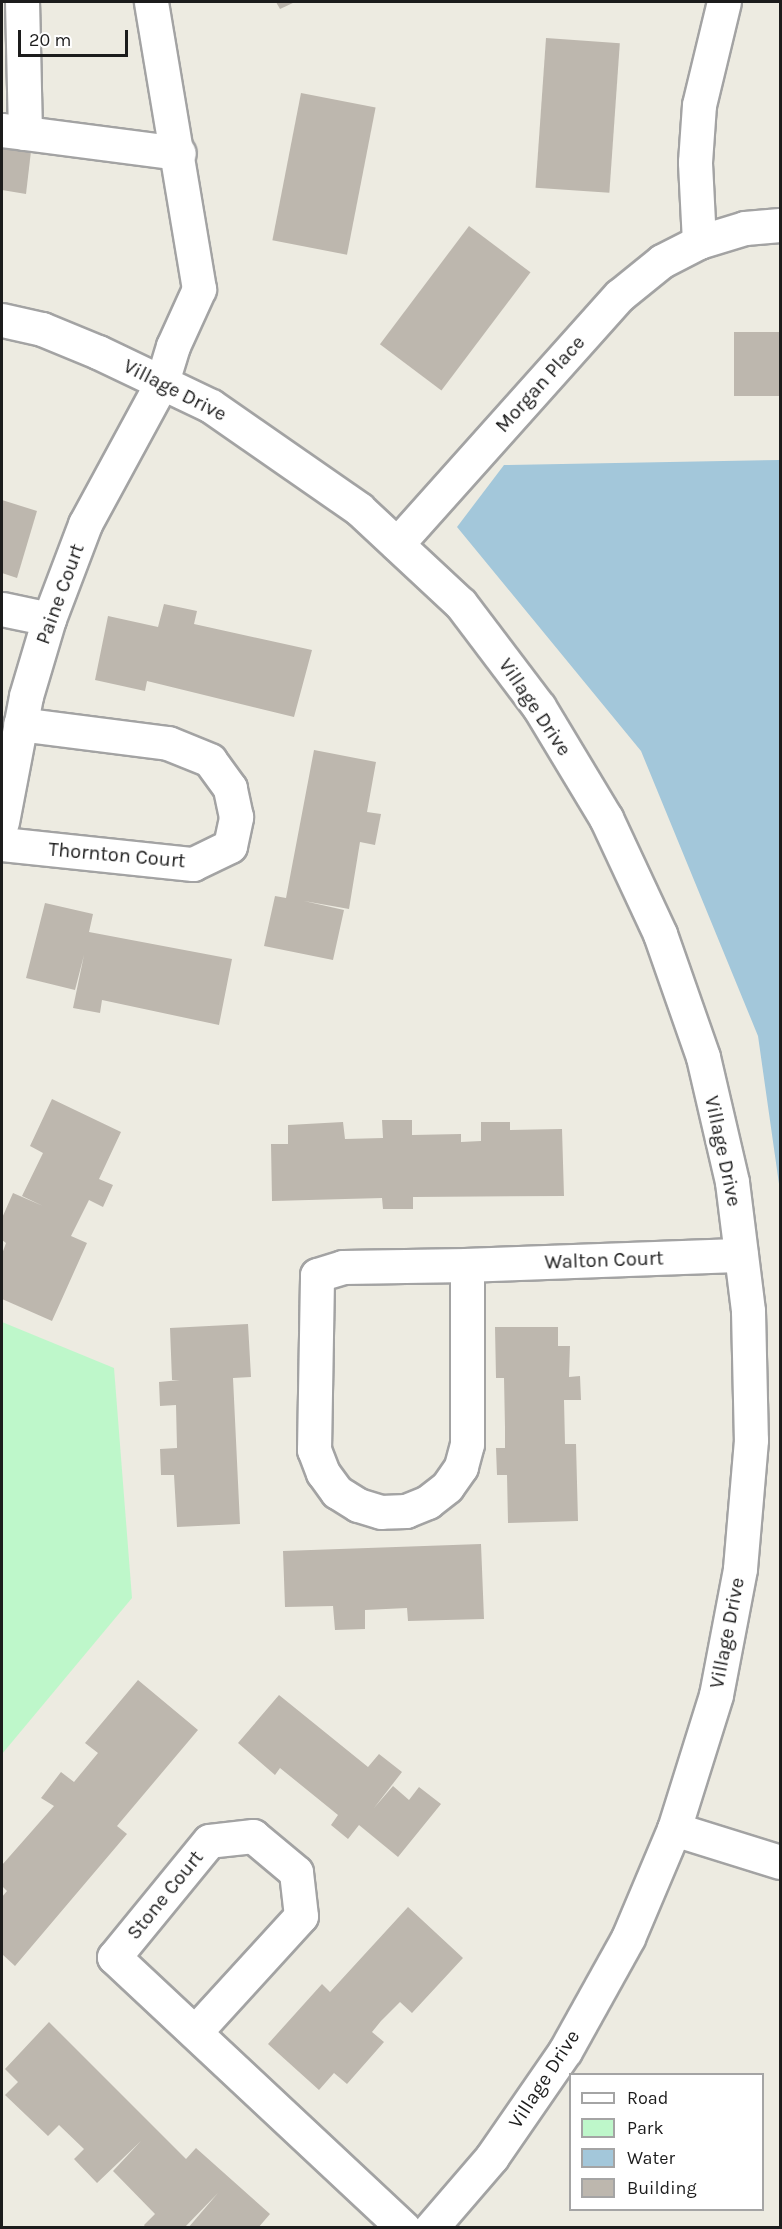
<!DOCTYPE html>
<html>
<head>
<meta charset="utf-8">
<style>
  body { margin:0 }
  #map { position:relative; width:782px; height:2229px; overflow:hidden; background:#edebe1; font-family:Karla,sans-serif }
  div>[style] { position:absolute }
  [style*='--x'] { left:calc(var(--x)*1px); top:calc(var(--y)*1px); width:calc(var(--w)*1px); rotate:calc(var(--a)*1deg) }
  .park>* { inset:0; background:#bef7ca }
  .water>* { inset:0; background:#a3c7da }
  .building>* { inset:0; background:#bdb7ae; transform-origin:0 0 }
  .roads { filter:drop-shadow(2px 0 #a3a3a3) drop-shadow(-2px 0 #a3a3a3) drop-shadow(0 2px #a3a3a3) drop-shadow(0 -2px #a3a3a3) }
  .minor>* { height:33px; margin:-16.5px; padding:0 16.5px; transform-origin:16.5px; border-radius:16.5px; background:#fff }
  span { translate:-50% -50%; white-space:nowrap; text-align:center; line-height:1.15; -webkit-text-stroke:6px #fff; paint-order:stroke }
  .street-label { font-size:20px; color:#1c1c1c }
  .frame { position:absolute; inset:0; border:3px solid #1c1c1c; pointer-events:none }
  .legend { position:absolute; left:569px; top:2073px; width:195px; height:138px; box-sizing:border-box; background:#fff; border:2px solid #a4a4a4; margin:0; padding:8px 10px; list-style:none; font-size:18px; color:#1c1c1c }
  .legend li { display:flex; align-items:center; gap:12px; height:30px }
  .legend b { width:30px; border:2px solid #a4a4a4 }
  .scale { position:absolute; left:18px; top:30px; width:110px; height:27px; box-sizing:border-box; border:3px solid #1c1c1c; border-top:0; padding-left:8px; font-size:18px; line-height:21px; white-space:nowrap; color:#1c1c1c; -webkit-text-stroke:4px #fff; paint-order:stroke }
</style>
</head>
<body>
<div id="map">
  <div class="park">
    <i style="clip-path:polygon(2px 1322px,114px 1368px,132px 1598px,2px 1754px)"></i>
  </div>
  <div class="water">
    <i style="clip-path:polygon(780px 460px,780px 1191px,758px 1036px,641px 751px,457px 527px,504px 465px)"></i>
  </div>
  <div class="building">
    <i style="clip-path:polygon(276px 2px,295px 2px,280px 9px)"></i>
    <i style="left:546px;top:38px;width:74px;height:150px;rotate:4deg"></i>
    <i style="left:301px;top:93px;width:76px;height:150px;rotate:11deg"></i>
    <i style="clip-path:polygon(2px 147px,31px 151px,26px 194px,2px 190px)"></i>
    <i style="left:469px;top:226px;width:77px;height:148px;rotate:37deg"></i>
    <i style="left:780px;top:332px;width:64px;height:46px;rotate:90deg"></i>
    <i style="clip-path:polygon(2px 500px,37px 511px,17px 578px,2px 573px)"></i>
    <i style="clip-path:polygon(164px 604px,197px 611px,194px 624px,312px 650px,294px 717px,147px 681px,145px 691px,95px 680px,108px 616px,158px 627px)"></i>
    <i style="clip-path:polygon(314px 750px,376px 762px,367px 812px,381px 814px,375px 845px,360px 842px,349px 909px,304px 901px,344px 910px,333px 960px,264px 946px,275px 896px,286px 898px)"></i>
    <i style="clip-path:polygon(45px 903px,93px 914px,89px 932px,232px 959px,219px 1025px,102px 1000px,100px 1013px,73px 1008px,84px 955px,75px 990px,26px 978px)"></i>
    <i style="clip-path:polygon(52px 1099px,121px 1132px,99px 1179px,113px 1185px,103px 1207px,89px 1200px,71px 1236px,87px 1243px,52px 1321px,2px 1299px,2px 1254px,6px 1243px,2px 1240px,2px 1218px,13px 1193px,43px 1206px,22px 1196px,43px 1153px,30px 1146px)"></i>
    <i style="clip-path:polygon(382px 1120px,412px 1120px,412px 1135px,461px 1134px,461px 1142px,481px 1141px,481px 1122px,510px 1122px,510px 1130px,562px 1129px,564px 1196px,413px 1197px,413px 1209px,383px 1209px,382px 1198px,272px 1201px,271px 1144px,288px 1144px,288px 1125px,343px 1122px,345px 1139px,383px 1138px)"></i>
    <i style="clip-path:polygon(248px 1324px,251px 1377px,233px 1378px,240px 1524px,177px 1527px,174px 1475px,161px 1475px,160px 1449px,177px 1448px,176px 1405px,160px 1406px,159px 1382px,180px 1380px,172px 1380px,170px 1328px)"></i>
    <i style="clip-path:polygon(495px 1327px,558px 1327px,558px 1346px,570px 1346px,569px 1377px,580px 1376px,581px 1400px,564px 1400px,565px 1444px,576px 1444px,578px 1521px,508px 1523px,507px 1475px,497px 1475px,496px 1448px,505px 1448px,505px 1428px,504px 1378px,496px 1378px)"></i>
    <i style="clip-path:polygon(481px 1544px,484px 1619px,408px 1621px,407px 1608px,365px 1610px,365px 1629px,335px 1630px,333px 1606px,285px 1607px,283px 1551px)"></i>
    <i style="clip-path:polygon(138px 1680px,198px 1730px,117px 1826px,127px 1834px,15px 1966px,2px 1954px,2px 1897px,7px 1891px,2px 1886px,2px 1865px,54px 1806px,41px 1798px,61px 1772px,74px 1782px,98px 1753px,85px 1743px)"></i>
    <i style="clip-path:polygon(279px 1695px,368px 1767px,379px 1754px,402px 1772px,374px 1808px,393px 1786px,409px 1800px,419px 1787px,441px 1804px,398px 1857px,359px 1825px,348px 1839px,331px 1825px,338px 1815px,280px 1768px,275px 1775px,238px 1743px)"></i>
    <i style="clip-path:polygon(408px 1907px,463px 1958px,412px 2013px,400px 2002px,381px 2021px,372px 2032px,384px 2042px,347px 2084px,334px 2073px,319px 2090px,268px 2044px,322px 1984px,330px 1992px)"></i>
    <i style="clip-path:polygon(49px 2022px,186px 2159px,196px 2148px,270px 2214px,258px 2228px,188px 2228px,218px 2193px,184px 2228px,146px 2228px,144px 2225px,155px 2214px,113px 2171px,141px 2141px,97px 2183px,74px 2159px,84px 2149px,59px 2125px,48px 2136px,5px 2095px,18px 2082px,5px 2069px)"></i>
  </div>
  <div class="roads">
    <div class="minor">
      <i style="--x:2;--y:130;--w:23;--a:7"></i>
      <i style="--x:25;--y:133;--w:131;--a:-91.3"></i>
      <i style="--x:25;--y:133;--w:155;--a:7.4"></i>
      <i style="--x:699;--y:242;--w:80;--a:-92.9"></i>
      <i style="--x:695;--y:162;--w:57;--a:-86"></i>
      <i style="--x:699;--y:105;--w:106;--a:-76.4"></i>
      <i style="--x:2;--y:320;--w:41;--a:12.7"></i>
      <i style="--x:42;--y:329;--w:61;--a:22.3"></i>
      <i style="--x:98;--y:352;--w:125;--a:25.5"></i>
      <i style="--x:211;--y:406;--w:180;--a:34.8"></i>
      <i style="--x:359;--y:509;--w:139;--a:43"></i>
      <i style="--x:461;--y:604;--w:129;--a:52.9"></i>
      <i style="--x:539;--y:707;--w:130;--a:58.9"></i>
      <i style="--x:606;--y:818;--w:128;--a:65"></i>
      <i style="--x:660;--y:934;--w:130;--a:70.7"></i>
      <i style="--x:703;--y:1057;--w:128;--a:76.9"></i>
      <i style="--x:732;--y:1182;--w:130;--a:82.9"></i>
      <i style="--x:748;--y:1311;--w:129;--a:88.7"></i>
      <i style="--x:751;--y:1440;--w:129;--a:94.9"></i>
      <i style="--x:740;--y:1569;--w:128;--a:100.8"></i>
      <i style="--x:716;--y:1695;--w:140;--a:107.4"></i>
      <i style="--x:674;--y:1829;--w:118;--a:112.9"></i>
      <i style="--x:628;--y:1938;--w:129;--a:119.1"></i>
      <i style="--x:565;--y:2051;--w:129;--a:124.6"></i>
      <i style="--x:492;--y:2157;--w:94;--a:130.7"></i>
      <i style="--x:397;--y:544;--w:334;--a:-48.2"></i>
      <i style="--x:620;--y:295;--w:54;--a:-39"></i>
      <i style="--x:662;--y:261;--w:42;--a:-27.2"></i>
      <i style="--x:699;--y:242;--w:48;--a:-16.9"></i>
      <i style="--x:745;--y:228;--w:35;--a:-5"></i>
      <i style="--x:2;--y:609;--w:48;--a:12"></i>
      <i style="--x:2;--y:822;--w:128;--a:-79.2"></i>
      <i style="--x:26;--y:696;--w:80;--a:-73.4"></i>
      <i style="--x:49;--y:619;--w:102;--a:-69.2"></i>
      <i style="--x:85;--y:524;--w:162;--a:-61.5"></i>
      <i style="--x:162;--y:382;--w:38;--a:-73"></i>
      <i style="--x:173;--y:346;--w:63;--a:-65.5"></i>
      <i style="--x:199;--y:289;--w:291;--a:-99.5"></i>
      <i style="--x:2;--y:844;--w:192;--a:6"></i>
      <i style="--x:193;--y:864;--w:41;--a:-25.9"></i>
      <i style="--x:230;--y:846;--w:30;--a:-78"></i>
      <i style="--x:236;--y:817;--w:30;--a:-102"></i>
      <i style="--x:230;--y:788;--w:34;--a:-126"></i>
      <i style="--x:210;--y:760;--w:45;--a:-158"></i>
      <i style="--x:168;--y:743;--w:149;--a:-172.7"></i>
      <i style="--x:467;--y:1265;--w:179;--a:90"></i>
      <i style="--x:467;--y:1444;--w:24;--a:105"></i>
      <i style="--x:461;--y:1467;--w:24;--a:125"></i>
      <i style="--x:447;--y:1487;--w:24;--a:142"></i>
      <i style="--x:428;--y:1502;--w:24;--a:158"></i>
      <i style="--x:406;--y:1511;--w:25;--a:178"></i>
      <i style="--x:381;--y:1512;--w:24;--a:-163"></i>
      <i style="--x:358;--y:1505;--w:25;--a:-148"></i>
      <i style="--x:337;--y:1492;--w:24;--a:-126"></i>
      <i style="--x:323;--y:1473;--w:25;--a:-111"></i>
      <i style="--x:314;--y:1450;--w:175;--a:-89"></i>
      <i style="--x:317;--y:1275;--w:27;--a:-17"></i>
      <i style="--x:343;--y:1267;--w:124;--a:-0.9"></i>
      <i style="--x:467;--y:1265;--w:274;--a:-2.1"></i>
      <i style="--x:674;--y:1829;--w:111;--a:17.3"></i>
      <i style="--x:195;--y:2032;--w:157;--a:-47.6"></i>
      <i style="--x:301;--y:1916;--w:44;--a:-96.5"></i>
      <i style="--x:296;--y:1872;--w:56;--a:-140.1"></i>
      <i style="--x:253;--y:1836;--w:44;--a:173.5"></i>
      <i style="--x:209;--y:1841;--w:150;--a:129.3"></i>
      <i style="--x:114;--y:1957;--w:397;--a:43.1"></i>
    </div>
  </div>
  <div class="street-label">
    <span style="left:540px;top:384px;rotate:-48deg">Morgan Place</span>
    <span style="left:175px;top:390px;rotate:27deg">Village Drive</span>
    <span style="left:60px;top:594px;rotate:-70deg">Paine Court</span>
    <span style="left:535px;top:707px;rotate:56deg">Village Drive</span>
    <span style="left:117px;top:855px;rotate:5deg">Thornton Court</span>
    <span style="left:723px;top:1151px;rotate:78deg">Village Drive</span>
    <span style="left:604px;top:1260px;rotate:-2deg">Walton Court</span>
    <span style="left:727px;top:1633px;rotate:-79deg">Village Drive</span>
    <span style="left:165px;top:1895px;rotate:-51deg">Stone Court</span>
    <span style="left:544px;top:2079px;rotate:-57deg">Village Drive</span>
  </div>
  <div class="frame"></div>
  <ul class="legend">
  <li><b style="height:8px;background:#fff"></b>Road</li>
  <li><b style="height:16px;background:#bef7ca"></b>Park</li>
  <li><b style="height:16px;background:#a3c7da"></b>Water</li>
  <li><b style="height:16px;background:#bdb7ae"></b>Building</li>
  </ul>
  <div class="scale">20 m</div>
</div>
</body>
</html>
